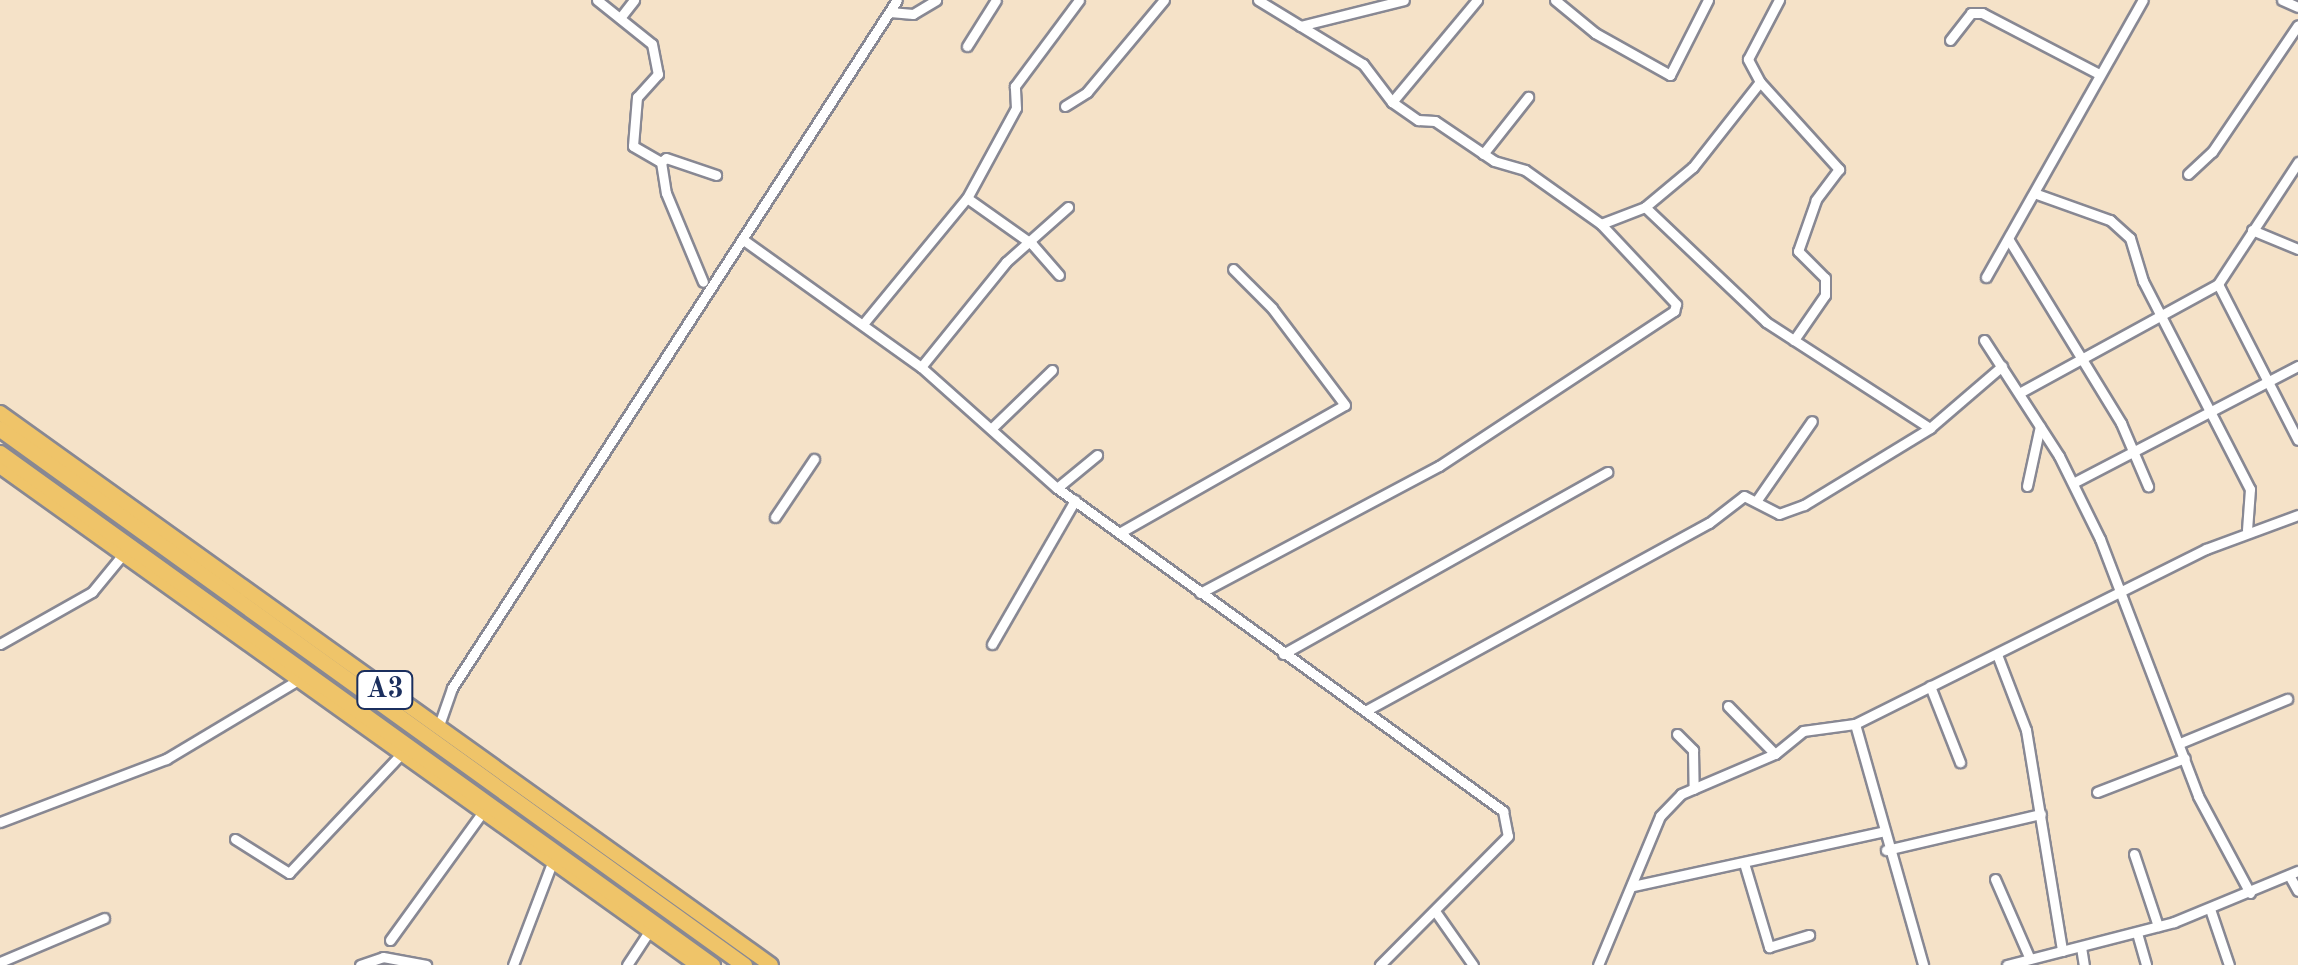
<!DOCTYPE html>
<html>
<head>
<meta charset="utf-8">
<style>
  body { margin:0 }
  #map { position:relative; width:2298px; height:965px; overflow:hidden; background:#f5e2c8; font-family:"Old Standard TT",serif }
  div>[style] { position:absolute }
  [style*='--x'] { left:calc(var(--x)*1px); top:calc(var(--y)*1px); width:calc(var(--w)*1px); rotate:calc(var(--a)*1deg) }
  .roads { filter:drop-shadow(2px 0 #888893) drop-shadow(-2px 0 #888893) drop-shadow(0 2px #888893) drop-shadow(0 -2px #888893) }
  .street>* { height:9px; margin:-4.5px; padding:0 4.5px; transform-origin:4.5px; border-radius:4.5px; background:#fff }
  .primary>* { height:14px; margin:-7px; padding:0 7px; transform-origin:7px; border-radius:7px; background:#efc469 }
  .highway>* { height:15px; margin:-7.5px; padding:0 7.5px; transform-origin:7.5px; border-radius:7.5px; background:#efc469 }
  span { translate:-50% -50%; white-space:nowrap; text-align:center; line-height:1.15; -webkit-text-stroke:10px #fff; paint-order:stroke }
  .shield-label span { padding:2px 8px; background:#fff; border:2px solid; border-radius:8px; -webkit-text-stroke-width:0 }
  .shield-label { font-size:28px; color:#1b2f5e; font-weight:700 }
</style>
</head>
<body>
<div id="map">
  <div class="roads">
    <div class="street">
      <i style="--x:597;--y:0;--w:70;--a:38.7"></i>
      <i style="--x:652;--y:44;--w:31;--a:79"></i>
      <i style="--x:658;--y:74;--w:31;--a:132"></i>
      <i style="--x:637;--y:97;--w:49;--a:94.7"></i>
      <i style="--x:633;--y:146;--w:32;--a:30"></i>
      <i style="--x:661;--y:162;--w:31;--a:81"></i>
      <i style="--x:666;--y:193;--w:96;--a:67.4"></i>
      <i style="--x:1258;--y:0;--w:123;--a:31.4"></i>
      <i style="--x:1363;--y:64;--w:48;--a:52.7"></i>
      <i style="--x:1392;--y:102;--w:32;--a:35"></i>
      <i style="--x:1418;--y:120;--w:17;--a:3"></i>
      <i style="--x:1435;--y:121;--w:71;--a:34.1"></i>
      <i style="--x:1494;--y:161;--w:32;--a:16"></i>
      <i style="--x:1525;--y:170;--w:93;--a:35.4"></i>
      <i style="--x:1601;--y:224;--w:47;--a:-21.1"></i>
      <i style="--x:1645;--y:207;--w:62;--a:-39.8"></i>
      <i style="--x:1693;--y:167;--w:108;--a:-51.8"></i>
      <i style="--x:1760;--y:82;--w:118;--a:47.8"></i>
      <i style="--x:1839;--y:169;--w:39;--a:127"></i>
      <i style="--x:1816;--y:200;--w:54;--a:109.4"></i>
      <i style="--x:1798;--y:251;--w:38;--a:45"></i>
      <i style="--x:1825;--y:278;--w:17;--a:90"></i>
      <i style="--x:1825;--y:295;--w:55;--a:124.6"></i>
      <i style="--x:1555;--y:0;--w:52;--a:39.5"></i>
      <i style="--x:1595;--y:33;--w:86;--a:29.2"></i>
      <i style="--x:1670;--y:75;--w:84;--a:-63.1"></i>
      <i style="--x:2282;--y:0;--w:17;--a:24"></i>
      <i style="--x:890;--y:12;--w:23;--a:5"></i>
      <i style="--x:913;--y:14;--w:27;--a:-31"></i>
      <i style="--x:620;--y:18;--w:23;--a:-52"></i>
      <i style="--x:1300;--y:26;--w:107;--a:-14"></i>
      <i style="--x:1950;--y:40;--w:34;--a:-52"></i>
      <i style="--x:1971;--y:13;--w:11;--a:0"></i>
      <i style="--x:1982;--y:13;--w:132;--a:27.5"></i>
      <i style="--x:967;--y:46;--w:54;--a:-57.8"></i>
      <i style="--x:1760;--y:82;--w:26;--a:-118"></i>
      <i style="--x:1748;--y:59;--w:67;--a:-62.3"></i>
      <i style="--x:1392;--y:102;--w:133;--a:-50.2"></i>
      <i style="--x:1065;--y:106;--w:26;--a:-32"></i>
      <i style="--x:1087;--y:92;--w:120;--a:-50.1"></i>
      <i style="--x:1483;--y:154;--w:73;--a:-51.7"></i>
      <i style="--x:661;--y:162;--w:6;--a:-39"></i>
      <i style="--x:666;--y:158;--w:53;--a:18.8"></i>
      <i style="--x:2188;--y:174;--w:33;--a:-43"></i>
      <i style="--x:2212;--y:152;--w:153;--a:-55.9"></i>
      <i style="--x:2034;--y:193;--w:81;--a:19.6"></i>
      <i style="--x:2110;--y:220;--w:27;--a:42"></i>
      <i style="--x:2130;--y:238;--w:45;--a:73.2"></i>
      <i style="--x:2143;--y:281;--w:234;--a:62.8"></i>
      <i style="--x:2250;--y:489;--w:41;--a:94.2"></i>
      <i style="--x:967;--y:198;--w:80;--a:35.3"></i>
      <i style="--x:1032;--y:244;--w:41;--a:48.9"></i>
      <i style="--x:1645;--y:207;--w:167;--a:43.5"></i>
      <i style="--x:1766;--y:322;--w:195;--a:32.9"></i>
      <i style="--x:2252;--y:230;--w:50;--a:22.4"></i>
      <i style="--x:2009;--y:240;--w:215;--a:58.5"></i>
      <i style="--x:2121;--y:423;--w:69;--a:66.8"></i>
      <i style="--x:745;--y:241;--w:216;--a:35.6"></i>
      <i style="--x:921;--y:367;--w:182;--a:41.7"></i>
      <i style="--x:1057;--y:488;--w:551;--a:35.91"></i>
      <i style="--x:1503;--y:811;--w:25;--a:79"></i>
      <i style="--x:1508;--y:836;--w:182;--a:134.8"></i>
      <i style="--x:1986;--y:277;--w:318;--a:-60.5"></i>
      <i style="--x:2218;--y:284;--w:175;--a:62.9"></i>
      <i style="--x:863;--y:324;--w:163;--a:-50.5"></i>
      <i style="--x:967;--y:198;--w:102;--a:-61.4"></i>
      <i style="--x:1016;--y:108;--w:22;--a:-93"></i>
      <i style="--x:1015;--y:86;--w:107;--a:-53.3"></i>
      <i style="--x:1984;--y:340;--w:138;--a:57.1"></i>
      <i style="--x:2059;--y:456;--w:93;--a:63.7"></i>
      <i style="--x:2100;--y:539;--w:275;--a:69.1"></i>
      <i style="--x:2198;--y:796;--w:110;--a:61.8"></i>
      <i style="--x:921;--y:367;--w:135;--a:-51"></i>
      <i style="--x:1006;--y:262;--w:83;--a:-41.6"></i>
      <i style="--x:2021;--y:392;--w:225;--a:-28.7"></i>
      <i style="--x:2218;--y:284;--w:146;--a:-56.7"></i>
      <i style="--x:993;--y:427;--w:82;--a:-44"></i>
      <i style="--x:2073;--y:483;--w:254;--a:-27.5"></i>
      <i style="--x:2027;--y:486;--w:61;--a:-77.8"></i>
      <i style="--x:1057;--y:488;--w:52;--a:-39.5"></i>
      <i style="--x:1757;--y:500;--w:96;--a:-55.2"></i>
      <i style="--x:775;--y:517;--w:70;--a:-56.1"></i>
      <i style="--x:1121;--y:532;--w:257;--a:-29.6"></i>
      <i style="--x:1345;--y:405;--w:121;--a:-127"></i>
      <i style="--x:1272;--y:308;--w:55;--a:-135"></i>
      <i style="--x:1200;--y:593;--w:271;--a:-28"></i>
      <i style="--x:1439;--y:466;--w:282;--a:-33.4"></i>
      <i style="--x:1674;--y:311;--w:7;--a:-74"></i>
      <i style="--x:1676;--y:304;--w:110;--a:-133.2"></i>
      <i style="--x:0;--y:644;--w:106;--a:-29.5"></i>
      <i style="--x:92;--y:592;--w:50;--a:-50.6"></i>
      <i style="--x:992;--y:644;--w:166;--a:-60"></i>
      <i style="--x:1283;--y:654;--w:372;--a:-29.3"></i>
      <i style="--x:1998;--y:657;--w:78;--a:69"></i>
      <i style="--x:2026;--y:730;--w:224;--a:80.7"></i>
      <i style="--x:1930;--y:686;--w:82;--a:68.5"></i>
      <i style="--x:1728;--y:706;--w:67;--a:45.6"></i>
      <i style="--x:1367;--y:710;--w:390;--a:-28.7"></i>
      <i style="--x:1709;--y:523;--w:44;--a:-37.6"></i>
      <i style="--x:1744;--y:496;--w:39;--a:27"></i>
      <i style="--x:1779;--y:514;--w:27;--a:-20"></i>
      <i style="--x:1804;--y:505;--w:148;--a:-31.4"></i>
      <i style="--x:1930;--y:428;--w:95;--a:-40.7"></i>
      <i style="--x:1855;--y:724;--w:250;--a:74.2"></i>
      <i style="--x:438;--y:728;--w:42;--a:-70.7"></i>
      <i style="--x:452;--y:688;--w:819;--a:-57.11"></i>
      <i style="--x:1677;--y:734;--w:23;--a:45"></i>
      <i style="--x:1693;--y:750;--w:39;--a:89"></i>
      <i style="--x:2180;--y:743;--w:116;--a:-22.4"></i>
      <i style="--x:2097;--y:792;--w:94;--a:-21.1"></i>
      <i style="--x:0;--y:822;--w:178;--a:-20.8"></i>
      <i style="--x:166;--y:759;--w:154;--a:-30.9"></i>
      <i style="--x:235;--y:839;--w:64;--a:32.2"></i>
      <i style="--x:289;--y:873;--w:163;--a:-46.7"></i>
      <i style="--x:1886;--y:850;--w:159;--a:-13.1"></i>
      <i style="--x:2134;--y:854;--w:76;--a:71.6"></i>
      <i style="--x:1744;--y:863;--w:88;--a:73.4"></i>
      <i style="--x:1769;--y:947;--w:42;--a:-16.7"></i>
      <i style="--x:2289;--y:875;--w:18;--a:61"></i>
      <i style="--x:1995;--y:879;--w:87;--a:66.4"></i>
      <i style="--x:1633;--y:886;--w:254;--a:-12.3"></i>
      <i style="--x:2210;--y:909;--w:59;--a:71.3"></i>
      <i style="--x:1435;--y:911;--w:66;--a:54.9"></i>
      <i style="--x:2137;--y:933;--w:33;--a:74"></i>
      <i style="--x:390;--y:940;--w:157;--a:-54.1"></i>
      <i style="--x:2081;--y:947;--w:18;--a:81"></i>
      <i style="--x:0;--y:962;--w:113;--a:-22.9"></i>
      <i style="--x:360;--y:965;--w:24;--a:-19"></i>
      <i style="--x:383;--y:957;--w:44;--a:10.5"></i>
      <i style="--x:513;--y:965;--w:109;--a:-69.1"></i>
      <i style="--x:627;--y:965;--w:42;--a:-56.7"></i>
      <i style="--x:1598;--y:965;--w:161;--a:-67.4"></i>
      <i style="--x:1660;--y:816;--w:30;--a:-46"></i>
      <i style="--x:1681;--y:794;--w:102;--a:-23.1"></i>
      <i style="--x:1775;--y:754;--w:36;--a:-39"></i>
      <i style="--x:1803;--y:731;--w:52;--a:-7.7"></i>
      <i style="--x:1855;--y:724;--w:392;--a:-26.5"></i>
      <i style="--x:2206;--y:549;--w:98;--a:-20.3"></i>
      <i style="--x:2007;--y:965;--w:172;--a:-14.4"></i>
      <i style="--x:2174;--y:922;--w:134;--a:-22.4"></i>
    </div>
    <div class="primary">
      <i style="--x:0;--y:413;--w:948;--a:35.6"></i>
      <i style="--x:0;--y:466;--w:858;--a:35.56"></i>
    </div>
    <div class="highway">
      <i style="--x:0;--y:429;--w:917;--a:35.77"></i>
      <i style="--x:0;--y:453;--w:877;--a:35.72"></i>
    </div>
  </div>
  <div class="shield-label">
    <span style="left:385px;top:690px">A3</span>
  </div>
</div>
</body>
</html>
